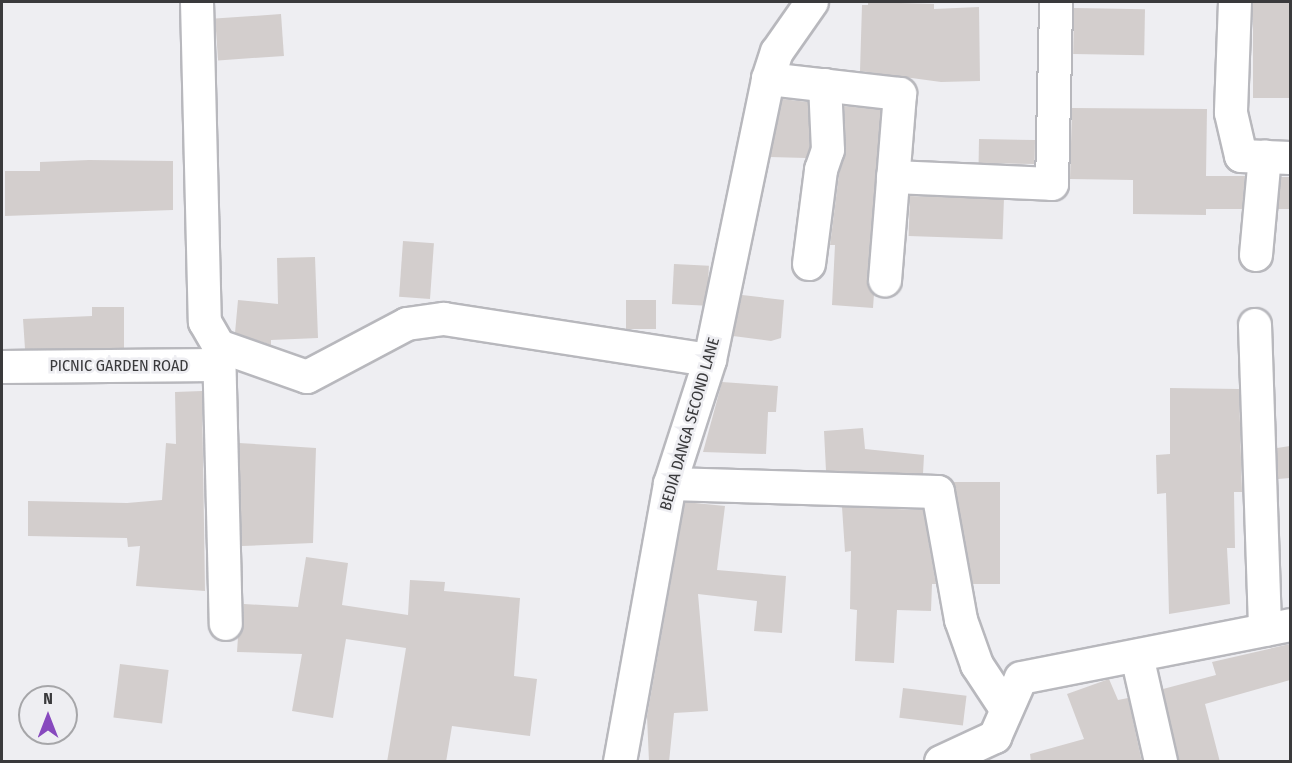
<!DOCTYPE html>
<html>
<head>
<meta charset="utf-8">
<style>
  body { margin:0 }
  #map { position:relative; width:1292px; height:763px; overflow:hidden; background:#eeeef2; font-family:"Fira Sans Condensed",sans-serif }
  div>[style] { position:absolute }
  [style*='--x'] { left:calc(var(--x)*1px); top:calc(var(--y)*1px); width:calc(var(--w)*1px); rotate:calc(var(--a)*1deg) }
  .building>* { inset:0; background:#d3cecd; transform-origin:0 0 }
  .roads { filter:drop-shadow(2px 0 #b8b8bd) drop-shadow(-2px 0 #b8b8bd) drop-shadow(0 2px #b8b8bd) drop-shadow(0 -2px #b8b8bd) }
  .street>* { height:32px; margin:-16px; padding:0 16px; transform-origin:16px; border-radius:16px; background:#fff }
  span { translate:-50% -50%; white-space:nowrap; text-align:center; line-height:1.15; -webkit-text-stroke:5px #eeeef2; paint-order:stroke }
  .street-label { font-size:16px; color:#3a3a3c }
  .frame { position:absolute; inset:0; border:3px solid #3a3a3c; pointer-events:none }
  .north { position:absolute; left:18px; top:685px; width:60px; height:60px; box-sizing:border-box; background:#eeeef2; border:2px solid #a6a6a9; border-radius:50%; rotate:0deg; font-size:16px; font-weight:700; line-height:24px; text-align:center; color:#3a3a3c }
  .north::after { content:''; display:block; margin:auto; width:21px; height:27px; background:#8749be; clip-path:polygon(50% 0,100% 100%,50% 72%,0 100%) }
</style>
</head>
<body>
<div id="map">
  <div class="building">
    <i style="clip-path:polygon(868px 2px,934px 4px,934px 9px,979px 7px,980px 81px,941px 82px,860px 71px,862px 5px,868px 5px)"></i>
    <i style="left:1253px;top:2px;width:37px;height:96px"></i>
    <i style="left:1074px;top:8px;width:71px;height:46px;rotate:1deg"></i>
    <i style="left:281px;top:14px;width:42px;height:66px;rotate:86deg"></i>
    <i style="clip-path:polygon(782px 99px,808px 102px,810px 147px,806px 158px,770px 157px)"></i>
    <i style="clip-path:polygon(844px 106px,881px 110px,867px 279px,874px 294px,873px 308px,832px 305px,835px 245px,830px 245px,839px 174px,846px 150px)"></i>
    <i style="clip-path:polygon(1072px 108px,1207px 109px,1206px 176px,1245px 176px,1242px 209px,1206px 209px,1206px 215px,1133px 214px,1133px 180px,1070px 179px)"></i>
    <i style="left:979px;top:139px;width:56px;height:24px;rotate:1deg"></i>
    <i style="clip-path:polygon(89px 160px,173px 161px,173px 210px,5px 216px,5px 171px,40px 171px,40px 162px)"></i>
    <i style="clip-path:polygon(1281px 177px,1290px 177px,1290px 209px,1278px 209px)"></i>
    <i style="left:910px;top:196px;width:94px;height:40px;rotate:2deg"></i>
    <i style="left:403px;top:241px;width:31px;height:56px;rotate:4deg"></i>
    <i style="clip-path:polygon(315px 257px,318px 338px,271px 340px,271px 345px,235px 333px,238px 300px,278px 304px,277px 258px)"></i>
    <i style="left:674px;top:264px;width:35px;height:40px;rotate:3deg"></i>
    <i style="clip-path:polygon(742px 295px,784px 300px,781px 338px,771px 341px,733px 336px)"></i>
    <i style="left:626px;top:300px;width:30px;height:29px"></i>
    <i style="clip-path:polygon(92px 307px,124px 307px,124px 348px,25px 349px,23px 319px,92px 316px)"></i>
    <i style="clip-path:polygon(722px 382px,778px 386px,776px 412px,768px 412px,766px 454px,703px 452px)"></i>
    <i style="clip-path:polygon(1170px 388px,1239px 389px,1242px 492px,1234px 492px,1235px 548px,1227px 548px,1230px 604px,1169px 614px,1166px 493px,1157px 494px,1156px 455px,1170px 454px)"></i>
    <i style="clip-path:polygon(202px 391px,205px 591px,136px 586px,140px 546px,128px 547px,127px 538px,28px 536px,28px 501px,127px 503px,162px 500px,166px 443px,176px 444px,175px 392px)"></i>
    <i style="clip-path:polygon(863px 428px,865px 449px,924px 455px,923px 474px,826px 471px,824px 431px)"></i>
    <i style="clip-path:polygon(239px 443px,316px 448px,313px 543px,242px 546px)"></i>
    <i style="clip-path:polygon(1290px 446px,1290px 478px,1278px 479px,1277px 448px)"></i>
    <i style="clip-path:polygon(953px 482px,1000px 482px,1000px 584px,973px 584px)"></i>
    <i style="clip-path:polygon(685px 502px,725px 506px,717px 570px,786px 576px,782px 633px,754px 631px,757px 601px,698px 594px,708px 711px,674px 713px,669px 762px,649px 762px,647px 716px)"></i>
    <i style="clip-path:polygon(842px 507px,923px 510px,936px 584px,932px 584px,931px 611px,897px 610px,894px 663px,855px 661px,857px 610px,850px 609px,851px 551px,845px 552px)"></i>
    <i style="clip-path:polygon(306px 557px,348px 563px,342px 605px,408px 615px,410px 580px,445px 582px,444px 591px,520px 598px,514px 676px,537px 679px,530px 736px,452px 726px,446px 762px,387px 762px,406px 648px,346px 639px,333px 718px,292px 711px,302px 654px,237px 652px,238px 637px,244px 624px,244px 604px,298px 607px)"></i>
    <i style="clip-path:polygon(1290px 644px,1290px 680px,1205px 704px,1220px 762px,1178px 762px,1163px 689px,1216px 675px,1212px 662px)"></i>
    <i style="left:120px;top:664px;width:49px;height:54px;rotate:7deg"></i>
    <i style="clip-path:polygon(1109px 679px,1118px 700px,1128px 698px,1142px 762px,1031px 762px,1030px 754px,1084px 739px,1067px 694px)"></i>
    <i style="left:903px;top:688px;width:64px;height:30px;rotate:7deg"></i>
  </div>
  <div class="roads">
    <div class="street">
      <i style="--x:197;--y:2;--w:320;--a:88.6"></i>
      <i style="--x:205;--y:322;--w:28;--a:60"></i>
      <i style="--x:219;--y:346;--w:93;--a:19.4"></i>
      <i style="--x:307;--y:377;--w:113;--a:-27.9"></i>
      <i style="--x:407;--y:324;--w:37;--a:-8"></i>
      <i style="--x:444;--y:319;--w:269;--a:8.8"></i>
      <i style="--x:1235;--y:2;--w:111;--a:92.1"></i>
      <i style="--x:1231;--y:113;--w:44;--a:76.9"></i>
      <i style="--x:1241;--y:156;--w:49;--a:2.3"></i>
      <i style="--x:768;--y:79;--w:133;--a:6.5"></i>
      <i style="--x:900;--y:94;--w:187;--a:94.6"></i>
      <i style="--x:893;--y:177;--w:159;--a:2.5"></i>
      <i style="--x:1052;--y:184;--w:182;--a:-88.7"></i>
      <i style="--x:1256;--y:255;--w:99;--a:-84.8"></i>
      <i style="--x:809;--y:264;--w:95;--a:-82.7"></i>
      <i style="--x:821;--y:170;--w:21;--a:-71"></i>
      <i style="--x:828;--y:150;--w:65;--a:-92.6"></i>
      <i style="--x:1255;--y:325;--w:305;--a:88.1"></i>
      <i style="--x:219;--y:346;--w:278;--a:88.6"></i>
      <i style="--x:2;--y:367;--w:215;--a:-0.5"></i>
      <i style="--x:217;--y:365;--w:19;--a:-84"></i>
      <i style="--x:670;--y:484;--w:268;--a:1.7"></i>
      <i style="--x:938;--y:492;--w:130;--a:79.8"></i>
      <i style="--x:961;--y:620;--w:48;--a:70.4"></i>
      <i style="--x:977;--y:665;--w:53;--a:56.6"></i>
      <i style="--x:1137;--y:656;--w:109;--a:77.2"></i>
      <i style="--x:620;--y:762;--w:282;--a:-79.8"></i>
      <i style="--x:670;--y:484;--w:130;--a:-72.1"></i>
      <i style="--x:710;--y:360;--w:287;--a:-78.3"></i>
      <i style="--x:768;--y:79;--w:28;--a:-72"></i>
      <i style="--x:777;--y:52;--w:61;--a:-55"></i>
      <i style="--x:941;--y:762;--w:60;--a:-24.8"></i>
      <i style="--x:995;--y:737;--w:64;--a:-66.2"></i>
      <i style="--x:1021;--y:678;--w:274;--a:-11.1"></i>
    </div>
  </div>
  <div class="street-label">
    <span style="left:119px;top:366px">PICNIC GARDEN ROAD</span>
    <span style="left:690px;top:424px;rotate:-74deg">BEDIA DANGA SECOND LANE</span>
  </div>
  <div class="frame"></div>
  <div class="north">N</div>
</div>
</body>
</html>
